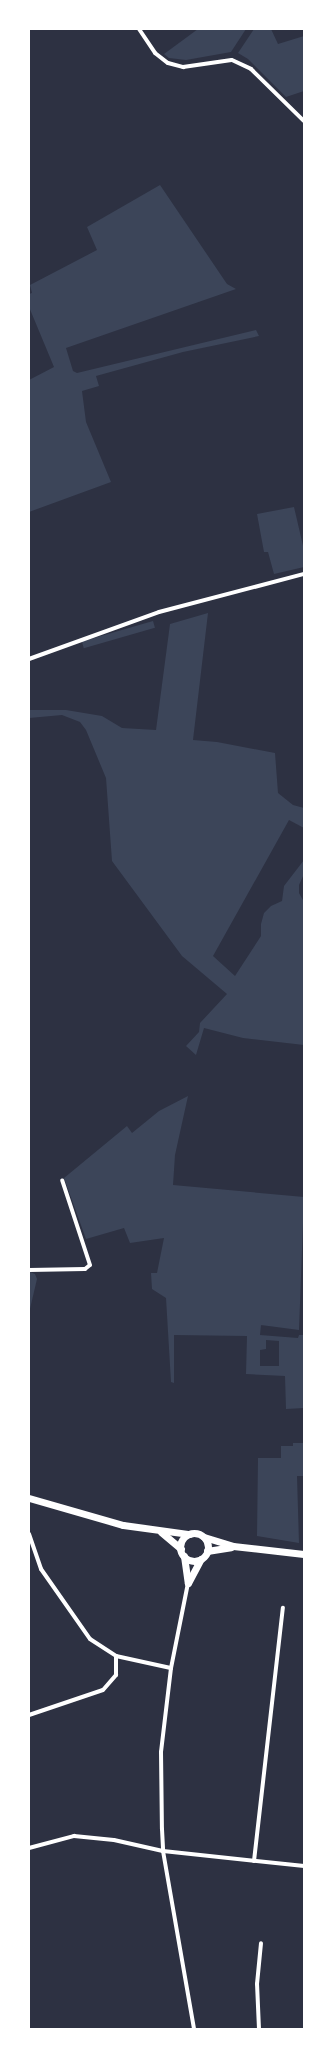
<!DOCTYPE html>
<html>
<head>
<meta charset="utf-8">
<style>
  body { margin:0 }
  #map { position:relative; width:333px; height:2058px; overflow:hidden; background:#2d3142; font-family:"PT Sans Narrow",sans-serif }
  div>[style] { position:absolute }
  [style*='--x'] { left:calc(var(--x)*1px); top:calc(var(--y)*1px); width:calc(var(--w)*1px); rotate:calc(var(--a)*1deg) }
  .green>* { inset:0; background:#3c4559; transform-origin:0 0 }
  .minor>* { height:4px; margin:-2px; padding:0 2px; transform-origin:2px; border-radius:2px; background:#fff }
  .tertiary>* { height:7px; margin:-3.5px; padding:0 3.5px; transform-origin:3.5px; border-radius:3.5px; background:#fff }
  .tertiary>.ring { margin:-3.5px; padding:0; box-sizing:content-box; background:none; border:7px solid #fff; border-radius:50% }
  span { translate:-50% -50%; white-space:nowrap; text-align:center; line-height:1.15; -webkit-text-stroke:3.5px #fff; paint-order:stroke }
  .frame { position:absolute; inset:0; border:30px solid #fff; pointer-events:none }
</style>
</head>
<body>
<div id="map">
  <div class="green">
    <i style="clip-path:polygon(198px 29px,246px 29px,231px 52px,186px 60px,169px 58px,164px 54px)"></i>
    <i style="clip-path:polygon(254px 29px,271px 29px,278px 44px,304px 36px,304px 91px,286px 97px,248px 59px,238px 53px)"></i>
    <i style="clip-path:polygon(160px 185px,227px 284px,236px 289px,66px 348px,73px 371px,77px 373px,256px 330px,259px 336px,183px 352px,96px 376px,99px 386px,82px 391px,86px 422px,111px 482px,29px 512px,29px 380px,54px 367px,29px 307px,29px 294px,32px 293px,30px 285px,97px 250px,87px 227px)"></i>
    <i style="clip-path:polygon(294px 507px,304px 550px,304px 567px,274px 574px,268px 552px,264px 552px,257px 514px)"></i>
    <i style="clip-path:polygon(208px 613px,193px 740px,217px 742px,275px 753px,278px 793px,293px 805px,304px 808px,304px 828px,289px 820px,213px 956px,235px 976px,261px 936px,261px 924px,264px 913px,271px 906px,282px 901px,284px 886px,304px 860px,304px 874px,299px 885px,299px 893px,304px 902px,304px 1045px,243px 1038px,204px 1028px,196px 1055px,186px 1046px,199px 1032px,200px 1023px,227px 994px,182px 956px,112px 861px,106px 778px,86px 730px,80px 722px,62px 715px,29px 718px,29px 710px,66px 710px,102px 716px,122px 728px,156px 730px,170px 624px)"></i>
    <i style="left:153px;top:621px;width:7px;height:74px;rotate:74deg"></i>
    <i style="clip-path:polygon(evenodd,188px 1096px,175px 1155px,173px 1185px,304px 1197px,299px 1330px,261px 1325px,260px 1335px,298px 1338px,299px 1335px,304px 1335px,304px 1408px,286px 1409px,285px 1376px,246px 1374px,247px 1336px,174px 1335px,174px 1383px,171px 1382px,166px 1298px,152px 1289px,151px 1273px,157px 1273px,164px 1238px,130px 1243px,124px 1228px,86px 1239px,64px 1178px,127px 1126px,132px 1133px,159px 1111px,188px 1096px,266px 1340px,279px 1341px,279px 1366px,260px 1366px,260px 1350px,266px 1349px,266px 1340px)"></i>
    <i style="clip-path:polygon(30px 1272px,35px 1274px,37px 1279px,29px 1313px)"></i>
    <i style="clip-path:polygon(293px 1443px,304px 1443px,304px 1476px,297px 1476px,299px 1543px,257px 1536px,258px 1458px,281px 1458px,281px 1446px,293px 1446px)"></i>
  </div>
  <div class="minor">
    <i style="--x:139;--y:29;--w:29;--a:56"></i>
    <i style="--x:155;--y:53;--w:16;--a:38"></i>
    <i style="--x:168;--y:63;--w:16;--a:15"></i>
    <i style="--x:183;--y:67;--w:49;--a:-8.1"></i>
    <i style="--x:232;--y:60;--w:21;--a:25"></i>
    <i style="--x:251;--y:69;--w:74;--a:44.5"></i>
    <i style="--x:29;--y:659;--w:138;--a:-19.9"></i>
    <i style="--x:159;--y:612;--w:150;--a:-14.7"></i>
    <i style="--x:29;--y:1270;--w:56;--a:-1"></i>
    <i style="--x:85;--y:1269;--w:6;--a:-39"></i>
    <i style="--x:90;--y:1265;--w:89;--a:-108.2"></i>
    <i style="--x:29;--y:1534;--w:37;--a:71"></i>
    <i style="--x:41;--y:1569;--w:85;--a:55"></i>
    <i style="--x:90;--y:1639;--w:31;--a:33"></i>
    <i style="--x:116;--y:1656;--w:56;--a:12.3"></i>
    <i style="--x:188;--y:1583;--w:87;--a:101.3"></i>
    <i style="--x:171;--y:1668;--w:85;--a:96.8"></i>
    <i style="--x:161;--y:1752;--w:77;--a:89.3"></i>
    <i style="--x:162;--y:1829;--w:22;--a:87"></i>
    <i style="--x:163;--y:1851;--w:181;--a:80.1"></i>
    <i style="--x:29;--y:1715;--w:78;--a:-18.7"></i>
    <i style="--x:103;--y:1690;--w:20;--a:-49"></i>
    <i style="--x:116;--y:1675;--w:19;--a:-90"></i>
    <i style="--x:29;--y:1848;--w:47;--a:-14.9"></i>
    <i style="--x:74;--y:1836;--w:40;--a:5.7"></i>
    <i style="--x:114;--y:1840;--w:50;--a:12.7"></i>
    <i style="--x:163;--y:1851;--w:142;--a:6.1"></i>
    <i style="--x:254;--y:1861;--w:255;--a:-83.5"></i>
    <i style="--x:259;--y:2029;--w:45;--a:-92.5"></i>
    <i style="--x:257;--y:1984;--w:41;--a:-84.4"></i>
  </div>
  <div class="tertiary">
    <i style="--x:29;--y:1498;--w:98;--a:16"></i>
    <i style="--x:123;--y:1525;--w:67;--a:7.8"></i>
    <i style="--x:161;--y:1532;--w:26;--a:40"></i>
    <i class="ring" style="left:180px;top:1533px;width:21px;height:21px"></i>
    <i style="--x:204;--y:1537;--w:30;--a:17"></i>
    <i style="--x:233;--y:1546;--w:71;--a:6.4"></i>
    <i style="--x:207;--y:1551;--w:24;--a:-9"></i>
    <i style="--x:184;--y:1556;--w:27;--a:82"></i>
    <i style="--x:188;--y:1583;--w:27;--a:-62"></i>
  </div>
  <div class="frame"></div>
</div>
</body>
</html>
